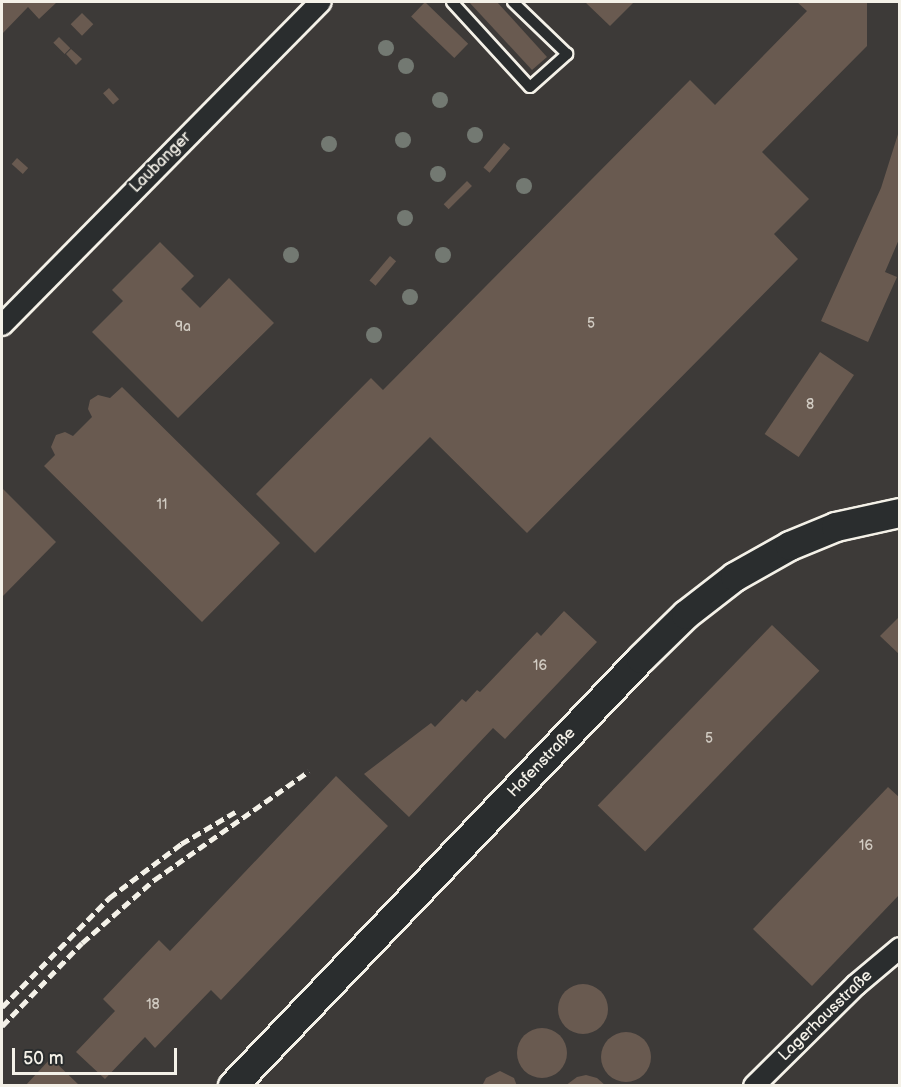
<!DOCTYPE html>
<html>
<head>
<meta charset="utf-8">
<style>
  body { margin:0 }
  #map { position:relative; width:901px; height:1087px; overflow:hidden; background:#2a2d2e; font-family:"Balsamiq Sans",sans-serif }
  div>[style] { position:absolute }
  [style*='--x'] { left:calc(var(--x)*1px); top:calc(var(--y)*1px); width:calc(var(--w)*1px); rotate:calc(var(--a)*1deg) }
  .built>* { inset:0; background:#3d3a38; transform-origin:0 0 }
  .building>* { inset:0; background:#695a50; transform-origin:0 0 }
  .round { border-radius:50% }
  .roads { filter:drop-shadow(2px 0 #f4f1e8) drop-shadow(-2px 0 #f4f1e8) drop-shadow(0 2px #f4f1e8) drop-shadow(0 -2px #f4f1e8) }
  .lane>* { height:10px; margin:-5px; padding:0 5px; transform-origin:5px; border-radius:5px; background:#2a2d2e }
  .street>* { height:20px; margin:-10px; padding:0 10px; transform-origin:10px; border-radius:10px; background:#2a2d2e }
  .secondary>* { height:28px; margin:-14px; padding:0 14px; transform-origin:14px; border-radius:14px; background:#2a2d2e }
  .rail>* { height:4.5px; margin-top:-2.25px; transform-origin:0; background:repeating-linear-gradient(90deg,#f4f1e8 0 9px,transparent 0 13.5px) }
  .trees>* { width:16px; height:16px; margin:-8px; border-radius:50%; background:#737972 }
  span { translate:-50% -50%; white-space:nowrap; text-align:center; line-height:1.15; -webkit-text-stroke:4.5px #2a2d2e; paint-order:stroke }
  .number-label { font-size:14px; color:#d1cbc2 }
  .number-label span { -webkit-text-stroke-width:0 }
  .street-label { font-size:16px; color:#f4f1e8 }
  .frame { position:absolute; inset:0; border:3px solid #f4f1e8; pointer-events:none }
  .scale { position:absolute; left:12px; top:1048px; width:165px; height:27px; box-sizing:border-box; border:3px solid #f4f1e8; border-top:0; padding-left:8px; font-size:18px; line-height:21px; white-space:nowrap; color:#f4f1e8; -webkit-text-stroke:4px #2a2d2e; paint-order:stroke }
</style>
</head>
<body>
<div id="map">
  <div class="built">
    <i style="left:2px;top:2px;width:897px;height:1083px"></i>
  </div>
  <div class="building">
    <i style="clip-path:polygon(2px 2px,57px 2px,39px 19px,28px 7px,2px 34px)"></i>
    <i style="left:425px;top:2px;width:60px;height:20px;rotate:44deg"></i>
    <i style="clip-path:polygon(469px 2px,497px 2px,547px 57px,532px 70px)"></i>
    <i style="clip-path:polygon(585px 2px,634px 2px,610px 26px)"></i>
    <i style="clip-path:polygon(797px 2px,867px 2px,867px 46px,762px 152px,809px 199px,774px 234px,798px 259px,527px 533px,430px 437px,315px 553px,256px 494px,371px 378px,383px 390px,690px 80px,715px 105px,807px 11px)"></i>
    <i style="left:82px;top:13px;width:16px;height:16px;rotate:45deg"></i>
    <i style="left:59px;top:37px;width:16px;height:8px;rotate:45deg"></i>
    <i style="clip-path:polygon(71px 49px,82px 59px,76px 65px,66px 54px)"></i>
    <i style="left:109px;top:88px;width:15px;height:8px;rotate:48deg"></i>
    <i style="clip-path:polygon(899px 131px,900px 237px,885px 272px,897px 277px,868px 342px,821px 321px,881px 188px)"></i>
    <i style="left:504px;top:143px;width:8px;height:32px;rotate:40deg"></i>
    <i style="left:17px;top:158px;width:15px;height:8px;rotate:42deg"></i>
    <i style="left:467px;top:181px;width:7px;height:33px;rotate:45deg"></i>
    <i style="clip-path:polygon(160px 242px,194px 276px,181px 289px,200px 308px,229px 278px,274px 323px,178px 418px,92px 332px,123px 301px,112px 290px)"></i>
    <i style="left:390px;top:256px;width:8px;height:32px;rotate:40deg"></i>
    <i style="left:820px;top:352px;width:41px;height:99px;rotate:34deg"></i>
    <i style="clip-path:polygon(122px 387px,280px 543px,202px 622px,44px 466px,55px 455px,51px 447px,56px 435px,65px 432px,73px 436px,92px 417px,88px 409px,90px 400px,98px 395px,110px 398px)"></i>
    <i style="clip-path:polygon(2px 488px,56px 542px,2px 597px)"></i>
    <i style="clip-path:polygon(564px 611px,597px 642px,505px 739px,493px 728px,409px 817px,364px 774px,431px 723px,435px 727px,462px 699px,466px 702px,477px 690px,480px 692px,537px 632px,541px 636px)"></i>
    <i style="clip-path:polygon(900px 616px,900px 655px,880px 636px)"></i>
    <i style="left:772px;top:625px;width:66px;height:251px;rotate:44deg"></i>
    <i style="clip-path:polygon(336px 776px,388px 826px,221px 1000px,211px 990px,155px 1048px,145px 1037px,105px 1079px,76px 1052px,115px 1011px,103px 999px,159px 940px,170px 951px)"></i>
    <i style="clip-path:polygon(888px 787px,900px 798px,900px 894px,812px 986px,753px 929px)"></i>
    <i class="round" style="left:558px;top:984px;width:50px;height:50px"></i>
    <i class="round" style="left:517px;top:1028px;width:50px;height:50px"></i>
    <i class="round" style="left:601px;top:1032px;width:50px;height:50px"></i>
    <i style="clip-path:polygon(51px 1058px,80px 1086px,25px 1086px)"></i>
    <i style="clip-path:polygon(500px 1071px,514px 1078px,517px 1086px,482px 1086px,486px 1078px)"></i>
    <i style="clip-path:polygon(586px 1075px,597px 1078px,606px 1086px,565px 1086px,577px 1077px)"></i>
  </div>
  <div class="roads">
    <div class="lane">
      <i style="--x:452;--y:2;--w:115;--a:47.5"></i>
      <i style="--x:530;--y:87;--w:50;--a:-41.7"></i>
      <i style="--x:567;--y:54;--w:75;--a:-136.1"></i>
    </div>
    <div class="street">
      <i style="--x:2;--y:325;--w:454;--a:-45.4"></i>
      <i style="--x:754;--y:1086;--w:144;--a:-44.7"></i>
      <i style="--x:856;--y:985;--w:57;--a:-40.1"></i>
    </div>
    <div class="secondary">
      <i style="--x:233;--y:1086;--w:591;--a:-46.3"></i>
      <i style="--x:641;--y:659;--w:63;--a:-44.4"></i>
      <i style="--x:686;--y:615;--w:62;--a:-37.8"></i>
      <i style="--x:735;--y:577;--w:63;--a:-29.4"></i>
      <i style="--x:790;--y:546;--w:50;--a:-22.4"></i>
      <i style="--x:836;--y:527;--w:66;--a:-12.3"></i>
    </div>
  </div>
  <div class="rail">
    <i style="--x:2;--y:1007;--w:153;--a:-45.5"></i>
    <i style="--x:109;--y:898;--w:90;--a:-36.9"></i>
    <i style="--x:181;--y:844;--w:63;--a:-30.7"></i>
    <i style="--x:2;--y:1026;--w:115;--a:-46.1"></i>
    <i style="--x:82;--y:943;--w:96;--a:-41.2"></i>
    <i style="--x:154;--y:880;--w:189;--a:-35.1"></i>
  </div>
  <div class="trees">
    <i style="left:386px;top:48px"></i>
    <i style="left:406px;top:66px"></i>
    <i style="left:440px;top:100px"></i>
    <i style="left:475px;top:135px"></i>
    <i style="left:403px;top:140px"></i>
    <i style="left:329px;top:144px"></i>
    <i style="left:438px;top:174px"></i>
    <i style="left:524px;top:186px"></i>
    <i style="left:405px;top:218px"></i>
    <i style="left:291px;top:255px"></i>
    <i style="left:443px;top:255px"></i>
    <i style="left:410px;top:297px"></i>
    <i style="left:374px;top:335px"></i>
  </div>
  <div class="number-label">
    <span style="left:591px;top:324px">5</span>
    <span style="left:183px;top:327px">9a</span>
    <span style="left:810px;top:405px">8</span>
    <span style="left:162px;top:505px">11</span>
    <span style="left:540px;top:666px">16</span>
    <span style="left:709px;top:739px">5</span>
    <span style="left:866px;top:846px">16</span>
    <span style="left:153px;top:1005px">18</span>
  </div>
  <div class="street-label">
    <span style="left:161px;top:163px;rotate:-45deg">Laubanger</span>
    <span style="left:542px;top:763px;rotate:-46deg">Hafenstraße</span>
    <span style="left:826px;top:1016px;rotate:-44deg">Lagerhausstraße</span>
  </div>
  <div class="frame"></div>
  <div class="scale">50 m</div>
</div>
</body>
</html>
